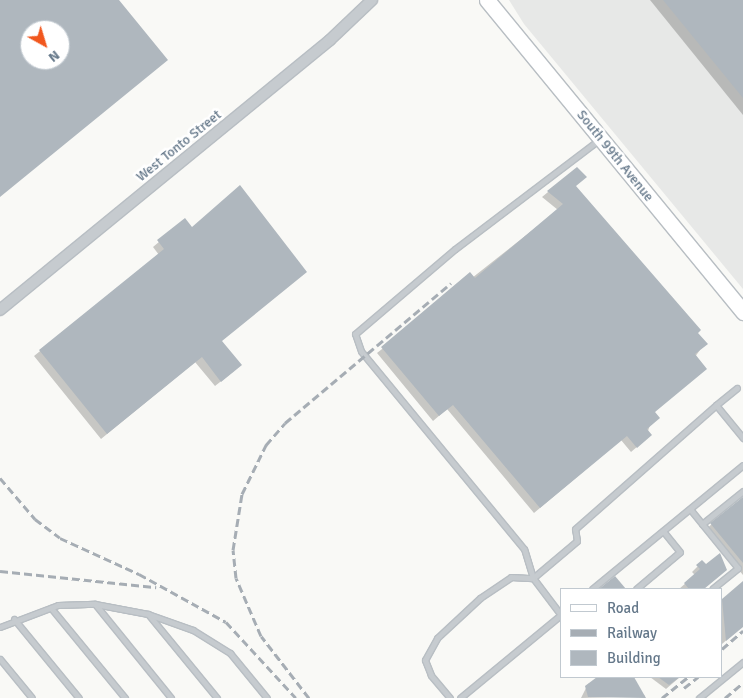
<!DOCTYPE html>
<html>
<head>
<meta charset="utf-8">
<style>
  body { margin:0 }
  #map { position:relative; width:743px; height:698px; overflow:hidden; background:#f9f9f6; font-family:Signika,sans-serif }
  div>[style] { position:absolute }
  [style*='--x'] { left:calc(var(--x)*1px); top:calc(var(--y)*1px); width:calc(var(--w)*1px); rotate:calc(var(--a)*1deg) }
  .built>* { inset:0; background:#e7e8e7 }
  .shadow>* { inset:0; background:#0003 }
  .building>* { inset:0; background:#afb7be }
  .roads { filter:drop-shadow(1px 0 #b8bec3) drop-shadow(-1px 0 #b8bec3) drop-shadow(0 1px #b8bec3) drop-shadow(0 -1px #b8bec3) }
  .lane>* { height:5px; margin:-2.5px; padding:0 2.5px; transform-origin:2.5px; border-radius:2.5px; background:#c6cbcf }
  .street>* { height:10px; margin:-5px; padding:0 5px; transform-origin:5px; border-radius:5px; background:#c6cbcf }
  .secondary>* { height:15px; margin:-7.5px; padding:0 7.5px; transform-origin:7.5px; border-radius:7.5px; background:#fff }
  .rail>* { height:3px; margin-top:-1.5px; transform-origin:0; background:repeating-linear-gradient(90deg,#a6adb4 0 8px,transparent 0 12px) }
  span { translate:-50% -50%; white-space:nowrap; text-align:center; line-height:1.15; -webkit-text-stroke:5px #fff; paint-order:stroke }
  .street-label { font-size:14px; color:#65788a }
  .legend { position:absolute; left:560px; top:588px; width:162px; height:90px; box-sizing:border-box; background:#fff; border:1px solid #c1c9d0; margin:0; padding:6px 9px; list-style:none; font-size:15px; color:#65788a }
  .legend li { display:flex; align-items:center; gap:10px; height:25px }
  .legend b { width:25px; border:1px solid #c1c9d0 }
  .north { position:absolute; left:20px; top:20px; width:50px; height:50px; box-sizing:border-box; background:#fff; border:1px solid #c1c9d0; border-radius:50%; rotate:141deg; font-size:14px; font-weight:700; line-height:20px; text-align:center; color:#65788a }
  .north::after { content:''; display:block; margin:auto; width:18px; height:22px; background:#f1571e; clip-path:polygon(50% 0,100% 100%,50% 72%,0 100%) }
</style>
</head>
<body>
<div id="map">
  <div class="built">
    <i style="clip-path:polygon(509px 0,743px 0,743px 289px,524px 24px)"></i>
  </div>
  <div class="shadow">
    <i style="clip-path:polygon(650px 0,743px 0,743px 115px)"></i>
    <i style="clip-path:polygon(577px 168px,574px 187px,697px 333px,700px 350px,654px 413px,645px 440px,631px 452px,621px 440px,534px 513px,447px 409px,433px 421px,377px 353px,558px 210px,542px 197px)"></i>
    <i style="clip-path:polygon(185px 220px,220px 341px,234px 371px,215px 386px,195px 362px,101px 439px,34px 356px,159px 255px,153px 247px)"></i>
    <i style="clip-path:polygon(743px 497px,743px 575px,705px 530px)"></i>
    <i style="clip-path:polygon(702px 562px,705px 589px,679px 589px,695px 575px,692px 572px)"></i>
    <i style="clip-path:polygon(743px 583px,743px 626px,722px 644px,722px 600px)"></i>
    <i style="clip-path:polygon(602px 677px,632px 677px,635px 688px,645px 696px,581px 698px,588px 684px)"></i>
    <i style="clip-path:polygon(650px 677px,680px 677px,666px 689px)"></i>
  </div>
  <div class="building">
    <i style="clip-path:polygon(evenodd,0 0,119px 0,168px 60px,0 197px,0 0,30px 30px,60px 30px,60px 60px,30px 60px,30px 30px)"></i>
    <i style="clip-path:polygon(663px 0,743px 0,743px 98px)"></i>
    <i style="clip-path:polygon(577px 167px,587px 177px,576px 186px,701px 330px,698px 333px,708px 344px,695px 354px,707px 369px,655px 412px,660px 418px,647px 429px,652px 435px,637px 448px,627px 436px,540px 508px,453px 405px,439px 416px,381px 347px,470px 272px,475px 278px,563px 204px,547px 191px)"></i>
    <i style="clip-path:polygon(240px 185px,307px 272px,222px 341px,242px 365px,221px 382px,202px 357px,107px 434px,39px 350px,164px 249px,157px 240px,185px 218px,192px 227px)"></i>
    <i style="clip-path:polygon(743px 497px,743px 563px,710px 523px)"></i>
    <i style="clip-path:polygon(720px 553px,727px 570px,704px 589px,689px 589px,684px 583px,700px 569px,696px 565px,702px 560px,706px 564px)"></i>
    <i style="clip-path:polygon(615px 576px,626px 589px,599px 589px)"></i>
    <i style="clip-path:polygon(743px 581px,743px 627px,726px 641px,722px 599px)"></i>
    <i style="clip-path:polygon(597px 677px,634px 677px,646px 698px,588px 697px,585px 686px)"></i>
    <i style="clip-path:polygon(658px 677px,680px 677px,669px 685px)"></i>
  </div>
  <div class="roads">
    <div class="lane">
      <i style="--x:716;--y:405;--w:27;--a:-39"></i>
      <i style="--x:690;--y:509;--w:76;--a:50.9"></i>
      <i style="--x:738;--y:568;--w:33;--a:141"></i>
      <i style="--x:702;--y:524;--w:53;--a:-38.8"></i>
      <i style="--x:592;--y:589;--w:195;--a:-39.4"></i>
      <i style="--x:636;--y:589;--w:57;--a:-40.1"></i>
      <i style="--x:680;--y:552;--w:27;--a:-129"></i>
      <i style="--x:95;--y:604;--w:121;--a:51"></i>
      <i style="--x:51;--y:608;--w:117;--a:50.6"></i>
      <i style="--x:148;--y:614;--w:109;--a:50.6"></i>
      <i style="--x:561;--y:615;--w:46;--a:-127.1"></i>
      <i style="--x:533;--y:578;--w:57;--a:-40.1"></i>
      <i style="--x:577;--y:541;--w:12;--a:-99"></i>
      <i style="--x:575;--y:529;--w:188;--a:-41.3"></i>
      <i style="--x:716;--y:405;--w:43;--a:50.7"></i>
      <i style="--x:14;--y:619;--w:102;--a:50.6"></i>
      <i style="--x:0;--y:627;--w:62;--a:-20.8"></i>
      <i style="--x:58;--y:605;--w:37;--a:-2"></i>
      <i style="--x:95;--y:604;--w:54;--a:10.7"></i>
      <i style="--x:148;--y:614;--w:48;--a:19.6"></i>
      <i style="--x:193;--y:630;--w:44;--a:31.9"></i>
      <i style="--x:230;--y:653;--w:58;--a:50.6"></i>
      <i style="--x:0;--y:659;--w:50;--a:50.6"></i>
      <i style="--x:450;--y:698;--w:30;--a:-130"></i>
      <i style="--x:431;--y:675;--w:16;--a:-112"></i>
      <i style="--x:425;--y:660;--w:25;--a:-61"></i>
      <i style="--x:437;--y:638;--w:59;--a:-42.9"></i>
      <i style="--x:480;--y:598;--w:37;--a:-34"></i>
      <i style="--x:511;--y:577;--w:22;--a:3"></i>
      <i style="--x:533;--y:578;--w:30;--a:-107"></i>
      <i style="--x:524;--y:549;--w:256;--a:-129.5"></i>
      <i style="--x:361;--y:351;--w:18;--a:-109"></i>
      <i style="--x:355;--y:334;--w:131;--a:-40.4"></i>
      <i style="--x:455;--y:249;--w:182;--a:-37.2"></i>
      <i style="--x:460;--y:698;--w:132;--a:-39.5"></i>
      <i style="--x:699;--y:698;--w:57;--a:-39.3"></i>
    </div>
    <div class="street">
      <i style="--x:0;--y:310;--w:426;--a:-39.3"></i>
      <i style="--x:330;--y:40;--w:58;--a:-43.6"></i>
    </div>
    <div class="secondary">
      <i style="--x:487;--y:0;--w:404;--a:50.6"></i>
    </div>
  </div>
  <div class="rail">
    <i style="--x:0;--y:478;--w:54;--a:49.5"></i>
    <i style="--x:35;--y:519;--w:31;--a:37"></i>
    <i style="--x:60;--y:538;--w:87;--a:24.5"></i>
    <i style="--x:139;--y:574;--w:99;--a:28.9"></i>
    <i style="--x:226;--y:622;--w:103;--a:47.4"></i>
    <i style="--x:0;--y:571;--w:157;--a:5.9"></i>
    <i style="--x:722;--y:649;--w:28;--a:-41"></i>
    <i style="--x:684;--y:688;--w:18;--a:-38"></i>
    <i style="--x:309;--y:698;--w:78;--a:-127.7"></i>
    <i style="--x:261;--y:636;--w:63;--a:-113.3"></i>
    <i style="--x:236;--y:578;--w:28;--a:-96"></i>
    <i style="--x:233;--y:550;--w:57;--a:-80.9"></i>
    <i style="--x:242;--y:494;--w:55;--a:-63.9"></i>
    <i style="--x:266;--y:445;--w:29;--a:-49"></i>
    <i style="--x:285;--y:423;--w:217;--a:-40.1"></i>
    <i style="--x:662;--y:698;--w:33;--a:-39"></i>
    <i style="--x:725;--y:698;--w:23;--a:-40"></i>
  </div>
  <div class="street-label">
    <span style="left:179px;top:146px;rotate:-39deg">West Tonto Street</span>
    <span style="left:615px;top:156px;rotate:51deg">South 99th Avenue</span>
  </div>
  <ul class="legend">
  <li><b style="height:6px;background:#fff"></b>Road</li>
  <li><b style="height:6px;background:#a6adb4"></b>Railway</li>
  <li><b style="height:14px;background:#afb7be"></b>Building</li>
  </ul>
  <div class="north">N</div>
</div>
</body>
</html>
